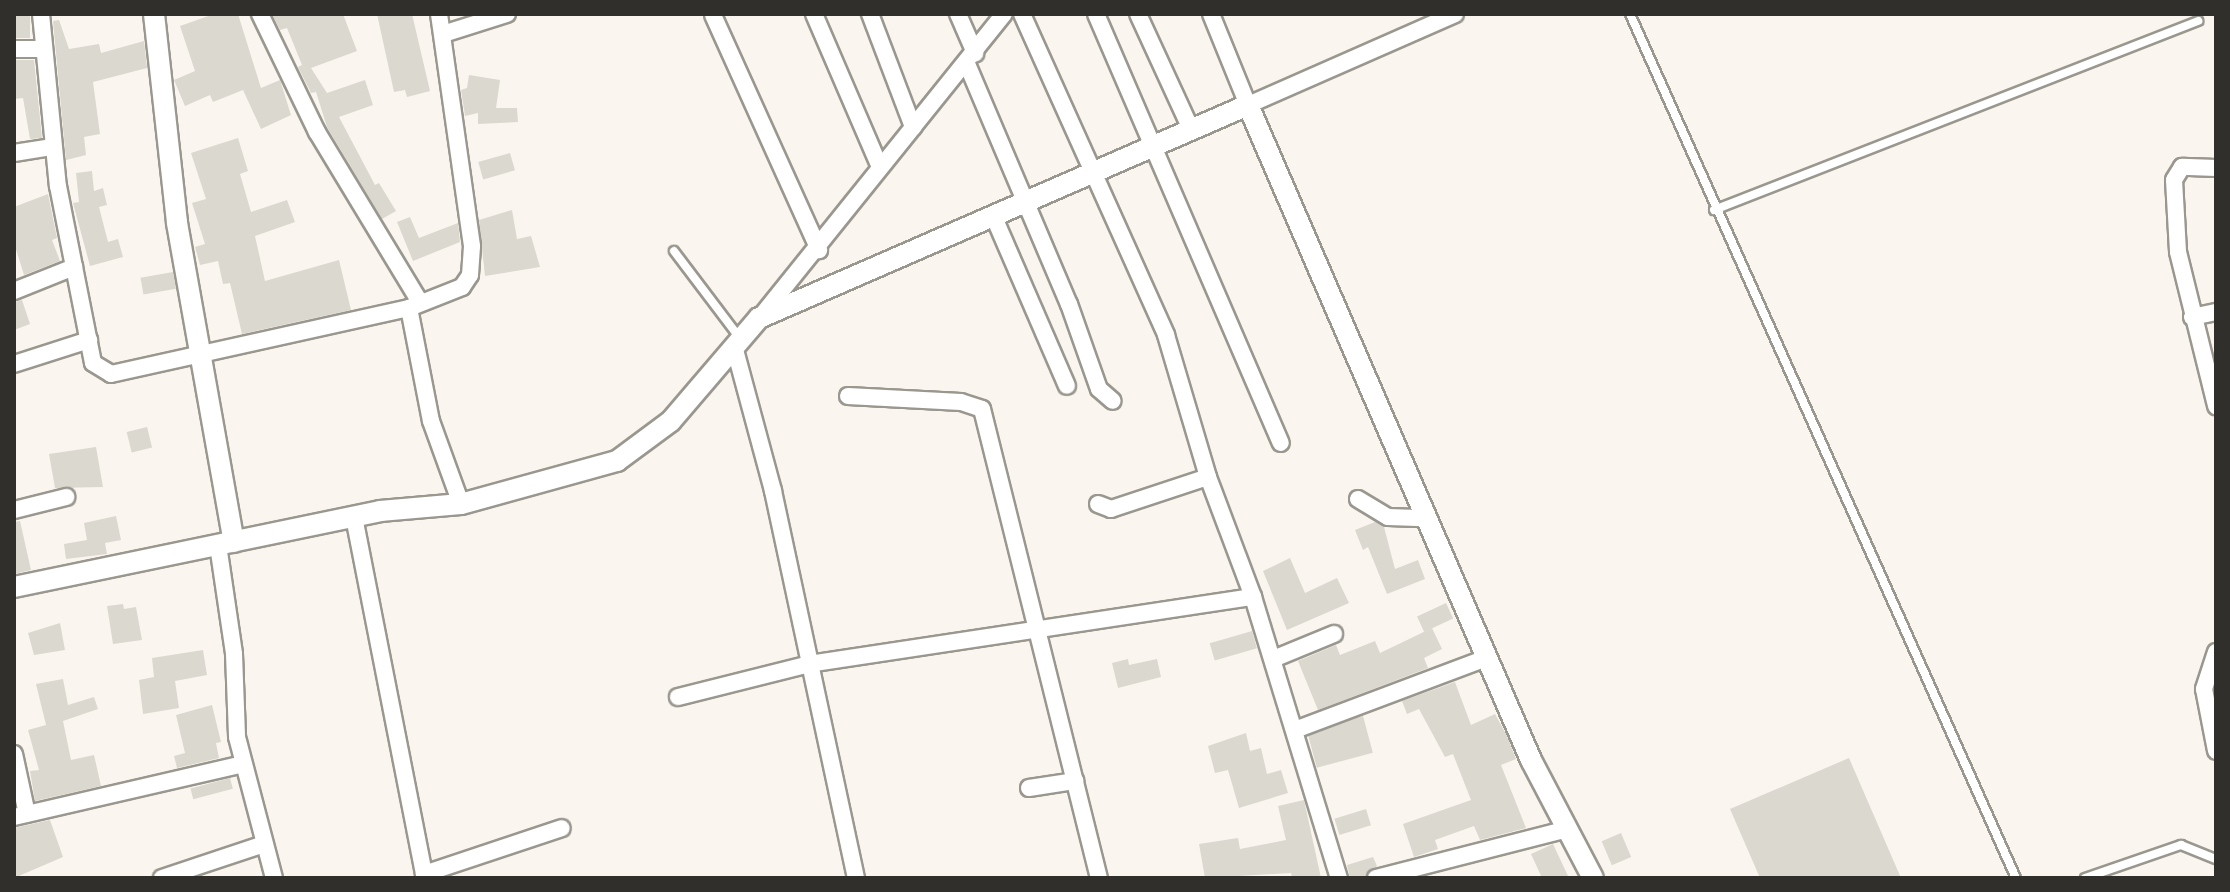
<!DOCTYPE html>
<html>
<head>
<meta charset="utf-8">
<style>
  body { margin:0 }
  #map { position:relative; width:2230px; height:892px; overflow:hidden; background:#faf6ef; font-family:Manrope,sans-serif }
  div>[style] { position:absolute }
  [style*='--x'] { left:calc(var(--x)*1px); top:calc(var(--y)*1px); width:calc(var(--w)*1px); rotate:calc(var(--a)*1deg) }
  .building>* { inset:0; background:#dbd8d0; transform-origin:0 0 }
  .roads { filter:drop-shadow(2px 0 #9a978f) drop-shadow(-2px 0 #9a978f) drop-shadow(0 2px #9a978f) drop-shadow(0 -2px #9a978f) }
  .service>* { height:8px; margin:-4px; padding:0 4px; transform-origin:4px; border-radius:4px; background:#fff }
  .minor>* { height:16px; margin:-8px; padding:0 8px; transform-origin:8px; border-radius:8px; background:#fff }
  .tertiary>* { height:20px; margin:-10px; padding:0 10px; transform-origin:10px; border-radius:10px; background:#fff }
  span { translate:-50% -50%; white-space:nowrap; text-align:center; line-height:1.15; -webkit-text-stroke:6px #fff; paint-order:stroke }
  .frame { position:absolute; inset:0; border:16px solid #302f2c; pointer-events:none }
</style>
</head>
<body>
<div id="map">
  <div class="building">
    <i style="left:14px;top:14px;width:16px;height:24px"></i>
    <i style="clip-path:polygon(214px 14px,238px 14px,261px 88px,280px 80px,291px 115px,261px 129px,243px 90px,213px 102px,210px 95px,185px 106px,174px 80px,195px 71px,180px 26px)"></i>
    <i style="clip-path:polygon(272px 14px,343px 14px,357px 51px,311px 68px,327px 93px,365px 80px,373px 105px,339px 117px,375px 185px,379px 183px,396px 211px,382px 219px,327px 127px,316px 92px,311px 93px,298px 67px,302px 65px,287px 28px,280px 30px)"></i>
    <i style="clip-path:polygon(377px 14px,412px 14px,430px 91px,407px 97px,405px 90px,394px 92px)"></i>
    <i style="clip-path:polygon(59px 20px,69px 49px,99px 44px,101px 53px,144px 41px,147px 68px,93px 82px,100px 134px,84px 137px,86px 155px,66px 160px,53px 21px)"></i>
    <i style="clip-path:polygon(14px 60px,34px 60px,42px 138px,30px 139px,23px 98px,14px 99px)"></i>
    <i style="clip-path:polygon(469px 75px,500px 80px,496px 108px,517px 108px,518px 122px,478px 124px,478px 113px,465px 116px,461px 90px,467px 88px)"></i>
    <i style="clip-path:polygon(238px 138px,248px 171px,240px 174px,251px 212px,287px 200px,295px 222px,255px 236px,265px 281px,339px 260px,351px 310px,242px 334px,230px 283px,223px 284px,218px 261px,200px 265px,195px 247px,205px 244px,192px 203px,206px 199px,191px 153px)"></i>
    <i style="left:510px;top:153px;width:18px;height:33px;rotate:74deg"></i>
    <i style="clip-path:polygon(92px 171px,94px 191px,103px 188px,107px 205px,99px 207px,108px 242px,118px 239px,123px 257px,90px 266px,73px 203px,79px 202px,76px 173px)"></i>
    <i style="clip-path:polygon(48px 194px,57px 238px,52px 240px,60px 261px,24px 275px,14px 243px,14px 207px)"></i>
    <i style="clip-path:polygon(512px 210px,517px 239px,531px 236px,540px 267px,485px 276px,479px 220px)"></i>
    <i style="clip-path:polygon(410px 217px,419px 238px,458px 223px,460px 242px,413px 261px,397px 222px)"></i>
    <i style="left:173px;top:272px;width:17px;height:33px;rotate:80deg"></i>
    <i style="clip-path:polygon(22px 300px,30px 324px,14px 330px,14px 302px)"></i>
    <i style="left:147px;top:427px;width:21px;height:21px;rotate:76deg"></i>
    <i style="clip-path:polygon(96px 447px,103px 487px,55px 488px,49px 454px)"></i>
    <i style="clip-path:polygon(116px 516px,121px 540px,105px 543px,107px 554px,66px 559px,64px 544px,87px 540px,84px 523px)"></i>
    <i style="clip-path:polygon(20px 521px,31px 570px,14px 574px,14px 522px)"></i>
    <i style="clip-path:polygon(1375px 522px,1384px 527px,1395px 569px,1418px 560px,1425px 579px,1387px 594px,1368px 547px,1363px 550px,1355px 530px)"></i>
    <i style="clip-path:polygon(1290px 558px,1305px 593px,1337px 578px,1349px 603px,1287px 630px,1263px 571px)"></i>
    <i style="left:1446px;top:603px;width:17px;height:32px;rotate:65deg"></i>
    <i style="clip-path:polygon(123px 604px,124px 609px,136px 607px,142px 640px,113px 644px,107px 606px)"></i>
    <i style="clip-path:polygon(60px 623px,65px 650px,34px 655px,28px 633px)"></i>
    <i style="clip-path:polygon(1432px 628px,1442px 649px,1424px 658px,1428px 668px,1318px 710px,1298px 661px,1336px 645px,1340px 655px,1375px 641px,1380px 653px)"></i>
    <i style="left:1252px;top:631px;width:18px;height:44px;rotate:74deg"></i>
    <i style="clip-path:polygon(203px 650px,207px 675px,175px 681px,179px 708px,143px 714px,139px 680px,154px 677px,152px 658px)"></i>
    <i style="clip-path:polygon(1128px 659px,1129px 665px,1157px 659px,1161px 677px,1118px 688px,1112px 663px)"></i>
    <i style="clip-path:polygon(63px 679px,68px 705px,94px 697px,98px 709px,63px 721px,71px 760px,94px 755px,101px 786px,35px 801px,30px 771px,39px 770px,28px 730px,46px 725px,36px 684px)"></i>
    <i style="clip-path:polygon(1455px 682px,1471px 725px,1495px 714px,1507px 736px,1516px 759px,1501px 765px,1526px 828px,1480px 840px,1474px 826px,1435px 840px,1438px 849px,1414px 857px,1403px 824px,1471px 800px,1453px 754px,1445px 757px,1419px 709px,1407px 714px,1402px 701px)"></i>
    <i style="clip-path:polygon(212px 705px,221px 742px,216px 743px,219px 758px,177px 768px,174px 756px,185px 753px,176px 715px)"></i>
    <i style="left:1363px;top:716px;width:38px;height:58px;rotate:75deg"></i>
    <i style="clip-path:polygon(1246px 733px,1250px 751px,1261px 748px,1267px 774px,1281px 770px,1288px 793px,1239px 808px,1228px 770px,1215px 773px,1208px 746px)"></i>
    <i style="clip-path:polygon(1849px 758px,1901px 878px,1760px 878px,1730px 809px)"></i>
    <i style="left:230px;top:778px;width:11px;height:41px;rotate:75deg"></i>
    <i style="clip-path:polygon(1304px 800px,1321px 878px,1292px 878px,1291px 873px,1205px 878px,1199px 844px,1238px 838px,1240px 849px,1286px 840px,1278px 806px)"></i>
    <i style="left:1366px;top:809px;width:17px;height:33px;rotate:73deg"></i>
    <i style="clip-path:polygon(50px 820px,63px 857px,14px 878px,14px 828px)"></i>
    <i style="left:1621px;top:833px;width:26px;height:21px;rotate:67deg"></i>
    <i style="clip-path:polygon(1553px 844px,1569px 878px,1542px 878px,1531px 854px)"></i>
    <i style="clip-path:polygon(1373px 857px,1377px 866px,1365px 877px,1350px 878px,1347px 865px)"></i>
  </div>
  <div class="roads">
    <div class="service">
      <i style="--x:1630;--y:14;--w:946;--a:65.93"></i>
      <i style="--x:1714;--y:210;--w:520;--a:-21.33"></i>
      <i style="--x:674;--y:251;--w:108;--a:52.9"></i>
      <i style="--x:2085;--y:878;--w:102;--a:-19"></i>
      <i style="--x:2181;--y:845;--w:38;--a:22"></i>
    </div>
    <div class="minor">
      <i style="--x:41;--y:14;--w:173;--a:84.4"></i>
      <i style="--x:58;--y:186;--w:180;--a:78.8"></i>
      <i style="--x:93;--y:363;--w:21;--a:31"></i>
      <i style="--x:111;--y:374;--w:305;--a:-12.5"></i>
      <i style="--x:409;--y:308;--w:57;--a:-21.6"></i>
      <i style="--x:462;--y:287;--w:14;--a:-56"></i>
      <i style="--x:470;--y:275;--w:29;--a:-86"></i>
      <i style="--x:472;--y:246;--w:234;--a:-98.1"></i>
      <i style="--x:260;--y:14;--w:131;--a:64.2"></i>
      <i style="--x:317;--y:132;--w:199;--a:58.8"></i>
      <i style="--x:814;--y:14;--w:167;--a:66.7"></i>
      <i style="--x:958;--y:14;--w:43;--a:66.4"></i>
      <i style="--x:1022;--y:14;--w:352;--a:65.8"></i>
      <i style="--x:1166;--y:335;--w:148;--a:73.5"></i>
      <i style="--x:1208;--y:477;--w:128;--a:69.4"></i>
      <i style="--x:1096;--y:14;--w:467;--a:66.7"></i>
      <i style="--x:1138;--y:14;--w:127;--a:65.3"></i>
      <i style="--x:1211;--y:14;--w:98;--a:67.9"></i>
      <i style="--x:1248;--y:105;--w:226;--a:-23.7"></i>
      <i style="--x:713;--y:15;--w:258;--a:65.7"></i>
      <i style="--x:443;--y:34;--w:67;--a:-17.4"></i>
      <i style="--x:14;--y:49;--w:27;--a:0"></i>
      <i style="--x:967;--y:64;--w:261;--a:67"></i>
      <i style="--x:1069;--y:304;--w:90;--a:70.6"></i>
      <i style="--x:1099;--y:389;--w:18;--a:41"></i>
      <i style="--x:913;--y:127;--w:145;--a:-51.2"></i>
      <i style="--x:14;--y:153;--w:39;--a:-9"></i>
      <i style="--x:2216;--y:168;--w:34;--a:-178"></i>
      <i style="--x:2182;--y:167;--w:15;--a:122"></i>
      <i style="--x:2174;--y:180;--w:72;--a:86.8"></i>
      <i style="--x:2178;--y:252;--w:159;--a:76.1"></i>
      <i style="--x:993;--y:215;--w:186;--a:66.6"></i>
      <i style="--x:14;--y:291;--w:65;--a:-21.8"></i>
      <i style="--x:409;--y:308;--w:115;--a:79"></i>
      <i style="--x:431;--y:421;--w:88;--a:70.1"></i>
      <i style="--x:762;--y:315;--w:241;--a:-51.2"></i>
      <i style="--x:913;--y:127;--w:121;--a:-110.8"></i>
      <i style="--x:2192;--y:317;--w:25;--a:-12"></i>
      <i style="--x:734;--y:346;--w:150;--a:74.9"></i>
      <i style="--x:773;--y:491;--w:396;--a:77.9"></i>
      <i style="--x:14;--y:364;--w:79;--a:-17.7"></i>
      <i style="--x:848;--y:396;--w:113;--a:3"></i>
      <i style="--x:961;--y:402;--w:22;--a:18"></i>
      <i style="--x:982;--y:409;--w:483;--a:76"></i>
      <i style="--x:1358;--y:499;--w:35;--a:31"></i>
      <i style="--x:1388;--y:517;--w:37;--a:2"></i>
      <i style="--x:1098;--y:504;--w:14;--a:21"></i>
      <i style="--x:1111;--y:509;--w:102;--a:-18.3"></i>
      <i style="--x:14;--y:510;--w:54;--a:-14"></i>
      <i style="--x:354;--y:517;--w:368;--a:78.9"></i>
      <i style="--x:218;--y:545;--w:110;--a:81.6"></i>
      <i style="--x:234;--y:654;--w:83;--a:87.9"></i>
      <i style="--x:237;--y:737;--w:146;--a:75.3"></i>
      <i style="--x:2216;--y:652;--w:39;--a:108"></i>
      <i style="--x:2204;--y:689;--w:63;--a:79"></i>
      <i style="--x:1273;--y:659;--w:66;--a:-22.3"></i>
      <i style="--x:678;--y:697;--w:135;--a:-14.1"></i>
      <i style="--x:809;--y:664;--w:449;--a:-8.6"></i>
      <i style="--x:1253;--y:597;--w:294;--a:73"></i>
      <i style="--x:1295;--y:730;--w:205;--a:-20.6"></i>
      <i style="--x:14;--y:754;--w:61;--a:77.8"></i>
      <i style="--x:1029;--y:788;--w:47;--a:-8.7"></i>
      <i style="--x:14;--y:817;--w:235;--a:-13"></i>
      <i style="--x:424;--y:874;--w:145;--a:-18.4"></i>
      <i style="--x:162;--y:878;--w:108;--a:-18.4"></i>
      <i style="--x:1376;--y:878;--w:194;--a:-14.3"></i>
    </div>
    <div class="tertiary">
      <i style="--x:154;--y:14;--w:210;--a:83.7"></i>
      <i style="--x:177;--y:223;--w:324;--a:79.9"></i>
      <i style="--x:14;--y:587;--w:374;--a:-11.7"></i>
      <i style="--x:380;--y:511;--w:81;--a:-4.9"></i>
      <i style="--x:461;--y:504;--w:162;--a:-15.4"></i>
      <i style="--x:617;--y:461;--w:67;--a:-36.5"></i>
      <i style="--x:671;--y:421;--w:135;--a:-49.5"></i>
      <i style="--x:759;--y:318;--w:533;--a:-23.54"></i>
      <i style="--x:1248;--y:105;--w:714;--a:66.63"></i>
      <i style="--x:1531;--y:760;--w:133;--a:62.3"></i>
    </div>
  </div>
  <div class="frame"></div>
</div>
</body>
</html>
